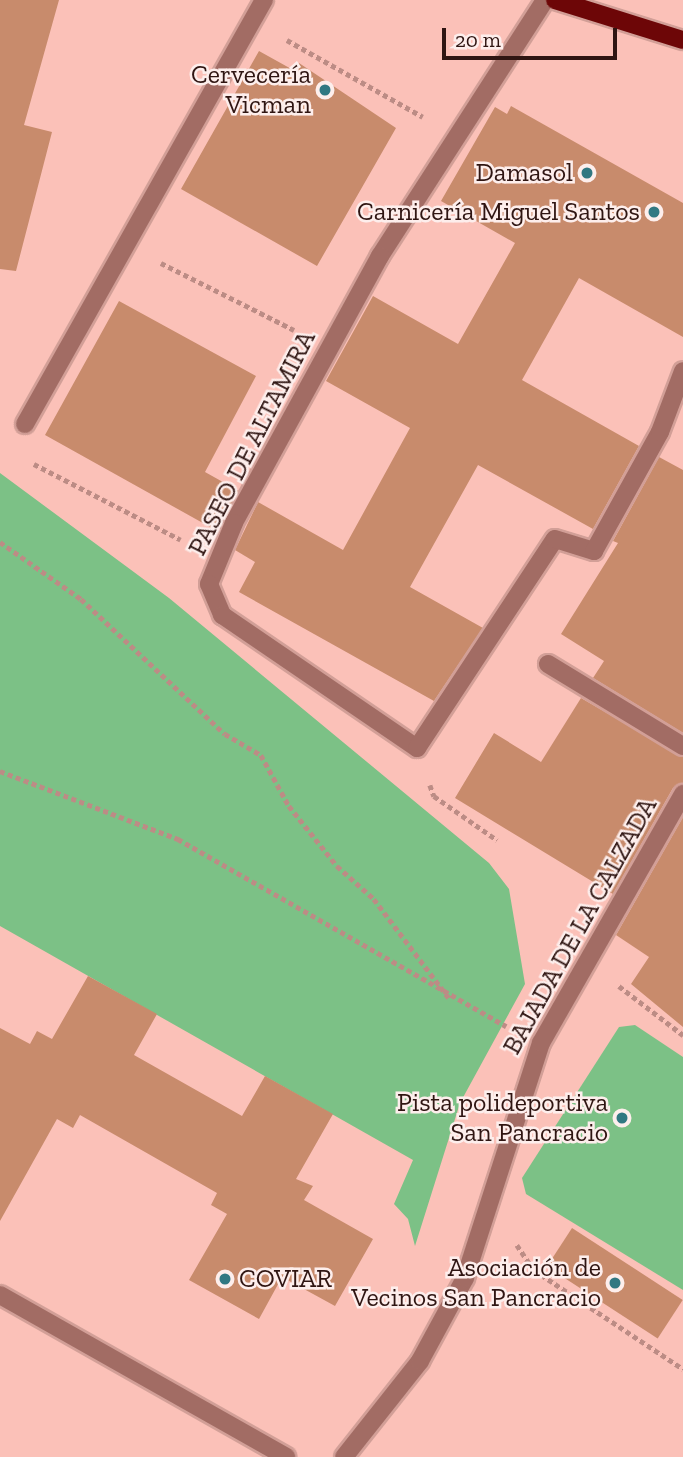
<!DOCTYPE html>
<html>
<head>
<meta charset="utf-8">
<style>
  body { margin:0 }
  #map { position:relative; width:683px; height:1457px; overflow:hidden; background:#fbc1b8; font-family:"Zilla Slab",serif }
  div>[style] { position:absolute }
  [style*='--x'] { left:calc(var(--x)*1px); top:calc(var(--y)*1px); width:calc(var(--w)*1px); rotate:calc(var(--a)*1deg) }
  .green>* { inset:0; background:#7cc186 }
  .building>* { inset:0; background:#c88b6c; transform-origin:0 0 }
  .path>* { height:4.5px; margin-top:-2.25px; transform-origin:0; background:repeating-linear-gradient(90deg,#bc8c85 0 5px,transparent 0 8.5px) }
  .roads { filter:drop-shadow(2px 0 #d29f97) drop-shadow(-2px 0 #d29f97) drop-shadow(0 2px #d29f97) drop-shadow(0 -2px #d29f97) }
  .minor>* { height:18px; margin:-9px; padding:0 9px; transform-origin:9px; border-radius:9px; background:#a26c64 }
  .major>* { height:18px; margin:-9px; padding:0 9px; transform-origin:9px; border-radius:9px; background:#6d0607 }
  .dots>* { width:19px; height:19px; translate:-50% -50%; box-sizing:border-box; border:4px solid #fdeeec; border-radius:50% }
  span { translate:-50% -50%; white-space:nowrap; text-align:center; line-height:1.15; -webkit-text-stroke:5px #fdeeec; paint-order:stroke }
  .poi-label { font-size:26px; color:#2f1512 }
  .right { translate:-100% -50%; text-align:right }
  .left { translate:0 -50%; text-align:left }
  .street-label { font-size:26px; color:#2f1512 }
  .scale { position:absolute; left:442px; top:28px; width:175px; height:32px; box-sizing:border-box; border:4px solid #2f1512; border-top:0; padding-left:9px; font-size:21px; line-height:24px; white-space:nowrap; color:#2f1512; -webkit-text-stroke:5px #fdeeec; paint-order:stroke }
</style>
</head>
<body>
<div id="map">
  <div class="green">
    <i style="clip-path:polygon(0 473px,169px 598px,489px 863px,509px 889px,525px 984px,460px 1103px,415px 1246px,408px 1219px,394px 1204px,413px 1160px,0 926px)"></i>
    <i style="clip-path:polygon(635px 1025px,683px 1057px,683px 1290px,526px 1194px,522px 1178px,619px 1027px)"></i>
  </div>
  <div class="building">
    <i style="clip-path:polygon(0 0,59px 0,24px 125px,52px 132px,16px 271px,0 269px)"></i>
    <i style="clip-path:polygon(259px 51px,295px 71px,299px 63px,396px 128px,317px 266px,181px 189px)"></i>
    <i style="clip-path:polygon(511px 106px,683px 203px,683px 337px,579px 278px,522px 380px,639px 446px,593px 529px,478px 465px,410px 587px,483px 628px,434px 701px,239px 592px,255px 562px,235px 550px,258px 502px,343px 550px,410px 428px,326px 381px,373px 296px,458px 344px,515px 243px,441px 201px,495px 107px,507px 114px)"></i>
    <i style="clip-path:polygon(119px 301px,256px 376px,205px 472px,239px 491px,216px 536px,210px 527px,45px 435px)"></i>
    <i style="clip-path:polygon(659px 457px,683px 470px,683px 733px,593px 678px,604px 661px,561px 634px,618px 543px,613px 541px)"></i>
    <i style="clip-path:polygon(581px 698px,683px 757px,683px 783px,673px 788px,613px 894px,455px 798px,494px 733px,541px 762px)"></i>
    <i style="clip-path:polygon(683px 817px,683px 1027px,631px 984px,649px 957px,616px 935px)"></i>
    <i style="clip-path:polygon(88px 976px,157px 1014px,134px 1055px,242px 1116px,265px 1076px,333px 1114px,296px 1179px,313px 1186px,304px 1200px,373px 1239px,335px 1306px,282px 1277px,259px 1319px,189px 1280px,227px 1214px,211px 1205px,217px 1193px,80px 1115px,73px 1128px,57px 1119px,0 1221px,0 1028px,30px 1044px,37px 1031px,52px 1039px)"></i>
    <i style="left:572px;top:1228px;width:132px;height:46px;rotate:33deg"></i>
  </div>
  <div class="path">
    <i style="--x:287;--y:40;--w:156;--a:29.5"></i>
    <i style="--x:161;--y:263;--w:149;--a:26.7"></i>
    <i style="--x:34;--y:464;--w:165;--a:27.3"></i>
    <i style="--x:0;--y:542;--w:99;--a:35.1"></i>
    <i style="--x:81;--y:599;--w:197;--a:43.2"></i>
    <i style="--x:225;--y:734;--w:42;--a:30.3"></i>
    <i style="--x:261;--y:755;--w:58;--a:61.2"></i>
    <i style="--x:289;--y:806;--w:77;--a:51.3"></i>
    <i style="--x:337;--y:866;--w:50;--a:41.7"></i>
    <i style="--x:374;--y:899;--w:124;--a:52.9"></i>
    <i style="--x:0;--y:771;--w:191;--a:20.9"></i>
    <i style="--x:178;--y:839;--w:378;--a:29.7"></i>
    <i style="--x:430;--y:785;--w:12;--a:70"></i>
    <i style="--x:434;--y:796;--w:77;--a:34.9"></i>
    <i style="--x:619;--y:986;--w:81;--a:37.4"></i>
    <i style="--x:517;--y:1245;--w:30;--a:56"></i>
    <i style="--x:534;--y:1270;--w:179;--a:33.6"></i>
  </div>
  <div class="roads">
    <div class="minor">
      <i style="--x:545;--y:0;--w:305;--a:122.8"></i>
      <i style="--x:380;--y:256;--w:304;--a:118.7"></i>
      <i style="--x:234;--y:523;--w:66;--a:112.3"></i>
      <i style="--x:209;--y:584;--w:34;--a:67"></i>
      <i style="--x:222;--y:615;--w:236;--a:34.3"></i>
      <i style="--x:417;--y:748;--w:250;--a:-56.6"></i>
      <i style="--x:555;--y:539;--w:41;--a:17.1"></i>
      <i style="--x:594;--y:551;--w:136;--a:-61"></i>
      <i style="--x:660;--y:432;--w:65;--a:-69.3"></i>
      <i style="--x:25;--y:424;--w:487;--a:-60.6"></i>
      <i style="--x:548;--y:664;--w:158;--a:31.3"></i>
      <i style="--x:0;--y:1295;--w:329;--a:29.5"></i>
      <i style="--x:344;--y:1457;--w:122;--a:-51.6"></i>
      <i style="--x:420;--y:1361;--w:94;--a:-61.5"></i>
      <i style="--x:465;--y:1278;--w:247;--a:-72.1"></i>
      <i style="--x:541;--y:1043;--w:287;--a:-60.3"></i>
    </div>
    <div class="major">
      <i style="--x:555;--y:0;--w:134;--a:17.4"></i>
    </div>
  </div>
  <div class="dots">
    <i style="left:325px;top:90px;background:#317882"></i>
    <i style="left:587px;top:173px;background:#317882"></i>
    <i style="left:654px;top:212px;background:#317882"></i>
    <i style="left:622px;top:1118px;background:#317882"></i>
    <i style="left:225px;top:1279px;background:#317882"></i>
    <i style="left:615px;top:1283px;background:#317882"></i>
  </div>
  <div class="poi-label">
    <span class="right" style="left:311px;top:90px">Cervecería<br>Vicman</span>
    <span class="right" style="left:573px;top:173px">Damasol</span>
    <span class="right" style="left:640px;top:212px">Carnicería Miguel Santos</span>
    <span class="right" style="left:608px;top:1118px">Pista polideportiva<br>San Pancracio</span>
    <span class="right" style="left:601px;top:1283px">Asociación de<br>Vecinos San Pancracio</span>
    <span class="left" style="left:239px;top:1279px">COVIAR</span>
  </div>
  <div class="street-label">
    <span style="left:252px;top:443px;rotate:-63deg">PASEO DE ALTAMIRA</span>
    <span style="left:580px;top:926px;rotate:-61deg">BAJADA DE LA CALZADA</span>
  </div>
  <div class="scale">20 m</div>
</div>
</body>
</html>
